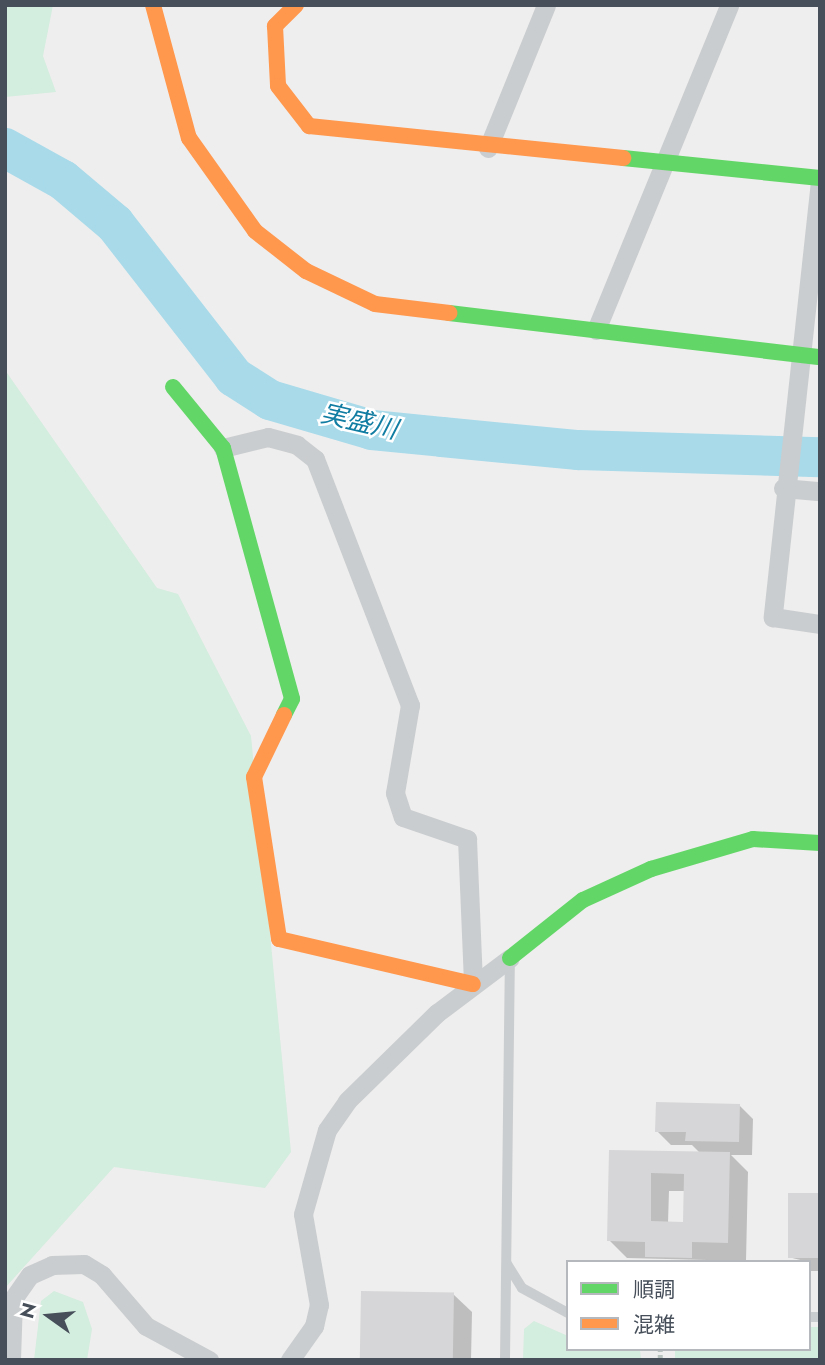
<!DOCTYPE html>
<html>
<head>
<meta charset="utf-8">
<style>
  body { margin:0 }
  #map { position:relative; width:825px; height:1365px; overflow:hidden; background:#efeeee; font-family:Jost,"Noto Sans JP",sans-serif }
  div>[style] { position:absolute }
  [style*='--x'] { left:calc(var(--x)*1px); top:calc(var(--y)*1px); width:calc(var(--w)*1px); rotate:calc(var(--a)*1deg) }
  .green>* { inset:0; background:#d3edde }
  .shadow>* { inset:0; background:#0003 }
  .river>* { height:40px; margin:-20px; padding:0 20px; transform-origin:20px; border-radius:20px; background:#a8daea }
  .building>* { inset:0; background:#d6d6d8; transform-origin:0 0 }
  .path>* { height:4.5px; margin-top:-2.25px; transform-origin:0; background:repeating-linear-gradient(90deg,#b8c3c0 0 5px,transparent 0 8.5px) }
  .lane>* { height:10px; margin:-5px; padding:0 5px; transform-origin:5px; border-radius:5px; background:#cacdcf }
  .street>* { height:19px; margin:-9.5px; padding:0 9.5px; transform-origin:9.5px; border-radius:9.5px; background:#cacdcf }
  .fast>* { height:16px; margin:-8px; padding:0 8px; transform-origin:8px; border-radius:8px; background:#63d668 }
  .slow>* { height:16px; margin:-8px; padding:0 8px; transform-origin:8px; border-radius:8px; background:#ff974d }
  span { translate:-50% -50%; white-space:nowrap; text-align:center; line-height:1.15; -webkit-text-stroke:5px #fff; paint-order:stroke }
  .water-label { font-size:26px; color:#117da2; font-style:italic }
  .frame { position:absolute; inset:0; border:7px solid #464f5a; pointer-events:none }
  .legend { position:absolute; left:566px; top:1260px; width:245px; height:91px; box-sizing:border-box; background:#fff; border:2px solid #b5b9bd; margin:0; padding:9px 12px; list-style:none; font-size:21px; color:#464f5a }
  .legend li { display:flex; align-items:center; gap:14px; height:35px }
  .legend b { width:35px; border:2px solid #b5b9bd }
  .north { position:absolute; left:14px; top:1281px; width:70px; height:70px; -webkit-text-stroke:5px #fff; paint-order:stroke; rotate:285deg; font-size:19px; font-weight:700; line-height:28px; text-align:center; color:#464f5a }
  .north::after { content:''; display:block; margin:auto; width:24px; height:32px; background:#464f5a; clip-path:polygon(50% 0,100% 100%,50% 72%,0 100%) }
</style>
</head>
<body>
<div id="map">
  <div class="green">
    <i style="clip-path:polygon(5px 5px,53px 5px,43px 56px,56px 92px,5px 97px)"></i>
    <i style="clip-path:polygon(5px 370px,157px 588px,178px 594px,251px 736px,291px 1152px,265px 1188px,114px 1167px,5px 1288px)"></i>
    <i style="clip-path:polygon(54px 1291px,83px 1302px,92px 1329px,87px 1360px,34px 1360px,41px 1301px)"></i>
    <i style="clip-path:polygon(534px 1321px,568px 1336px,568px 1349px,640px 1349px,641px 1360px,523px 1360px,524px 1329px)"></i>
    <i style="clip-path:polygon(809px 1327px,820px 1327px,820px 1360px,675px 1360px,675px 1349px,809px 1349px)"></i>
  </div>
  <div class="shadow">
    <i style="clip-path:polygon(evenodd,739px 1105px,753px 1119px,752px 1155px,731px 1155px,748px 1172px,746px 1261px,627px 1258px,609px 1240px,611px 1151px,700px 1153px,692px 1145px,671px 1145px,657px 1131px,739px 1105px,669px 1191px,686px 1191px,685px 1224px,668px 1223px,669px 1191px)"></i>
    <i style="clip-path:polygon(820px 1195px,820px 1271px,809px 1271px,809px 1262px,788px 1257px)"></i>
    <i style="clip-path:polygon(453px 1294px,472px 1312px,471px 1360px,361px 1360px)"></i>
  </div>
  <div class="river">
    <i style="--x:5;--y:148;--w:66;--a:28.9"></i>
    <i style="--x:63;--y:180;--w:68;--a:40.2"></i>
    <i style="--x:115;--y:224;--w:194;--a:52.1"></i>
    <i style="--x:234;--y:377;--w:43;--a:32.6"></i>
    <i style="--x:270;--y:400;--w:106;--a:16.4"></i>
    <i style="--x:372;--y:430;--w:70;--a:5.7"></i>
    <i style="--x:442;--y:437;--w:137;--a:5.5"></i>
    <i style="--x:578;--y:450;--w:242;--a:1.7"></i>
  </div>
  <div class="building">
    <i style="clip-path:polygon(656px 1102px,740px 1104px,739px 1142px,685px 1141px,686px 1132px,655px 1132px)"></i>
    <i style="clip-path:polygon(evenodd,609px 1150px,730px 1152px,728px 1243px,692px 1242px,692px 1258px,645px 1257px,645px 1242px,607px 1241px,609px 1150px,651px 1173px,684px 1174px,683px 1222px,651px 1221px,651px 1173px)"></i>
    <i style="left:788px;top:1193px;width:32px;height:65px"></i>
    <i style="left:361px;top:1291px;width:93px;height:69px;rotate:1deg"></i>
  </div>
  <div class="path">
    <i style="--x:660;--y:1262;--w:2;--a:-90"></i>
    <i style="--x:660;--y:1360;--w:11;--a:-90"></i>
  </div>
  <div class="lane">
    <i style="--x:507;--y:1264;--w:28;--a:58"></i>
    <i style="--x:522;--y:1288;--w:52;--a:28.5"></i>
    <i style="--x:809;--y:1317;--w:11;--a:0"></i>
    <i style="--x:505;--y:1360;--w:399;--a:-89.3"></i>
  </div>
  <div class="street">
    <i style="--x:488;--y:148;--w:154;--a:-67.9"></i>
    <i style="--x:820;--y:181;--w:439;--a:96.2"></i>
    <i style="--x:773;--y:617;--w:48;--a:8.5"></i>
    <i style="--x:596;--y:330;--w:351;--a:-67.7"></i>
    <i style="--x:223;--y:448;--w:46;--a:-13.7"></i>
    <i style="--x:268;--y:437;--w:30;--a:15"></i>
    <i style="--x:297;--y:445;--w:23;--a:38"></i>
    <i style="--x:315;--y:459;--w:264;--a:68.9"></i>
    <i style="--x:410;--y:705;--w:89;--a:99.7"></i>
    <i style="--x:395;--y:793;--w:25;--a:72"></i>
    <i style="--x:403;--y:817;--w:68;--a:19"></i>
    <i style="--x:467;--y:839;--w:145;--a:87.6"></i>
    <i style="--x:783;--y:488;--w:37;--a:5"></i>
    <i style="--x:11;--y:1360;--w:61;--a:-88.1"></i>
    <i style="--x:13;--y:1299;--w:29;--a:-55"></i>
    <i style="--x:30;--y:1275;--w:24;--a:-24"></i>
    <i style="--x:52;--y:1265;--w:32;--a:-2"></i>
    <i style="--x:84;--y:1264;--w:21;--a:31"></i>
    <i style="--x:102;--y:1275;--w:67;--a:49.2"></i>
    <i style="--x:146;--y:1326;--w:72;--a:28.4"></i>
    <i style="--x:290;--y:1360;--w:42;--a:-54.8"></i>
    <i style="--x:314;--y:1326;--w:22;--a:-77"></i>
    <i style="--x:319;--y:1305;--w:92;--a:-100"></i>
    <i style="--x:303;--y:1214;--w:87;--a:-74.1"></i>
    <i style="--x:327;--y:1130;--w:35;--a:-55"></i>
    <i style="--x:347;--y:1101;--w:126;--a:-44.4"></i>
    <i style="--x:437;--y:1013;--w:91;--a:-37"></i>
  </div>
  <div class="fast">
    <i style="--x:623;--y:158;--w:198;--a:5.8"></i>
    <i style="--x:449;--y:313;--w:374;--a:6.8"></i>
    <i style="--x:173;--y:387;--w:79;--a:50.7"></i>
    <i style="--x:223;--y:448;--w:260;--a:74.6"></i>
    <i style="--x:292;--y:699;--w:18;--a:117"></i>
    <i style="--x:510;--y:958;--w:93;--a:-38.5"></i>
    <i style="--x:583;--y:900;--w:75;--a:-24.5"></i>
    <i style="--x:651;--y:869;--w:106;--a:-16.4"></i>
    <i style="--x:753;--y:839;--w:67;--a:3.4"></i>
  </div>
  <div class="slow">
    <i style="--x:153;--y:5;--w:138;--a:74.9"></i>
    <i style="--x:189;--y:138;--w:114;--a:54.6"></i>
    <i style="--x:255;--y:231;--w:65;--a:38.1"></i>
    <i style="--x:306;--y:271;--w:76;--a:25.6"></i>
    <i style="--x:375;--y:304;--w:75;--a:6.9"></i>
    <i style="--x:296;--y:5;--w:30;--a:135"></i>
    <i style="--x:275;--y:26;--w:60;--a:87.1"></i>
    <i style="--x:278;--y:86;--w:51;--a:52.2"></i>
    <i style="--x:309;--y:126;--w:316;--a:5.8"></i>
    <i style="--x:284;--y:715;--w:69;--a:115.8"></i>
    <i style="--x:254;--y:777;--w:164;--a:81.2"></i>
    <i style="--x:279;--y:939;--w:199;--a:13.1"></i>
  </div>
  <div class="water-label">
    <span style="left:359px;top:422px;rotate:13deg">実盛川</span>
  </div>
  <div class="frame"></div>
  <ul class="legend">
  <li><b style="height:9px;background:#63d668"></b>順調</li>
  <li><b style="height:9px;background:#ff974d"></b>混雑</li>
  </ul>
  <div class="north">N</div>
</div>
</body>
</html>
